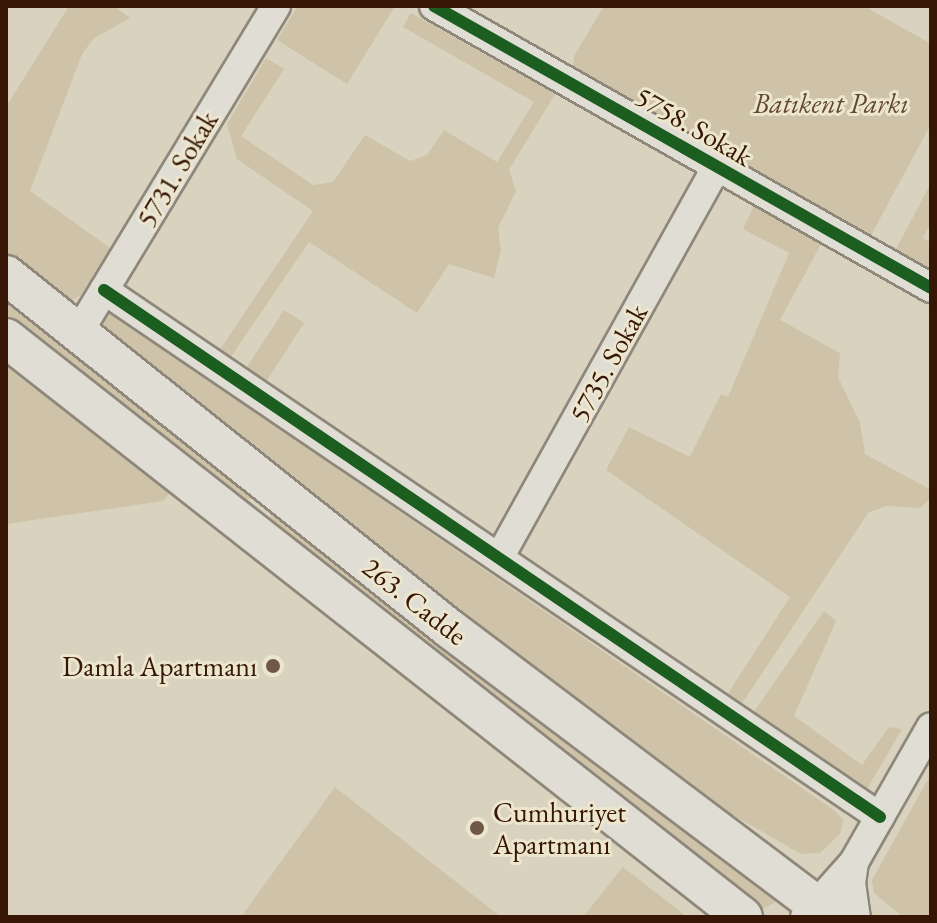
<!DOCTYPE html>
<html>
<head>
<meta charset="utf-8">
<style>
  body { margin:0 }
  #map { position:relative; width:937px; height:923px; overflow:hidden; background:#d8d2be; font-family:"EB Garamond",serif }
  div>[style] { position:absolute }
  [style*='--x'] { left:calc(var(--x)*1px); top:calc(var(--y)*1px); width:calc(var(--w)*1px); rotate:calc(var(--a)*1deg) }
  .green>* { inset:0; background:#cec3a8; transform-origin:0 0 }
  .roads { filter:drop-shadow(2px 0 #8e877a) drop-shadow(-2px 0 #8e877a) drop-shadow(0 2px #8e877a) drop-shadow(0 -2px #8e877a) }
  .minor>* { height:28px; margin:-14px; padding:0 14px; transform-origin:14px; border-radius:14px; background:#e0ded4 }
  .secondary>* { height:38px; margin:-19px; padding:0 19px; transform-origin:19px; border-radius:19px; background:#e0ded4 }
  .cycleway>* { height:12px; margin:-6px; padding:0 6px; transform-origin:6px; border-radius:6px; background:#1b5e20 }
  .dots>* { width:22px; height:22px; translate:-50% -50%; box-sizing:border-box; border:4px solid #ece6ce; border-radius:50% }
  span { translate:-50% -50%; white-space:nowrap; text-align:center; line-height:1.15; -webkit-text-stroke:6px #ece6ce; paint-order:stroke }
  .park-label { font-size:28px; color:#624631; font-style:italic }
  .street-label { font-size:28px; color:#371606 }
  .poi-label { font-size:28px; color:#371606 }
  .right { translate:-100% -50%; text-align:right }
  .left { translate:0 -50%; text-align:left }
  .frame { position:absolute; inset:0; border:8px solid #371606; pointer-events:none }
</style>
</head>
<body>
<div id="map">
  <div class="green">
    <i style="clip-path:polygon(69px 6px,114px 6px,130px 18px,93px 39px,82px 54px,30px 191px,110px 248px,81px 295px,70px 301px,6px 252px,6px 107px)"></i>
    <i style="clip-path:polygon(298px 6px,395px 6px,347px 84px,277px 40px)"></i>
    <i style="clip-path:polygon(604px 6px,864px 6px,931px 44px,931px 124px,870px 237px,573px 68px,574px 56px)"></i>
    <i style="clip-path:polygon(411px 13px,555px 94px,509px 170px,516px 191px,498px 228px,501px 250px,494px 278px,449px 264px,417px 313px,309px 242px,230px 358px,219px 351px,313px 211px,237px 159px,227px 124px,266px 58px,284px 69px,241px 136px,313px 185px,333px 182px,365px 135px,410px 161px,427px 155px,444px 130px,497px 162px,534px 102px,403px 27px)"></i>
    <i style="clip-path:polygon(931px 183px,931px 223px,923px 238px,931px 243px,931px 271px,895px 251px)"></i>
    <i style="clip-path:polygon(754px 206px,821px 244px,780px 320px,840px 353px,838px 377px,860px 423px,865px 454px,931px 490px,931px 498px,920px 508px,886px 506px,868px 513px,741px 705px,727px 695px,790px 597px,606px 470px,629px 427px,690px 457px,721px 394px,728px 397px,789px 253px,743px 229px)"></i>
    <i style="clip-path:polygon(6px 290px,253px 492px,247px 502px,241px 505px,6px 321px)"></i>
    <i style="left:284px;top:310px;width:24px;height:70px;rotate:33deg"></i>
    <i style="clip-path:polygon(112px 314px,834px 810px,843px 820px,840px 834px,820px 853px,801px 854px,686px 788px,447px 609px,97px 323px,103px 315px)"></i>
    <i style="clip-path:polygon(6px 361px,173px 489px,163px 501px,6px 524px)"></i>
    <i style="clip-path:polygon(274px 512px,777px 893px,777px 901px,759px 911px,267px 522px)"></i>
    <i style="clip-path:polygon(824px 611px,836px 621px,794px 716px,862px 765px,889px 727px,902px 729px,866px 791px,753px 713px)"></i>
    <i style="clip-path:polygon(931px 774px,931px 917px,903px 917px,874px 893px,872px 880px)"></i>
    <i style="clip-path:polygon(335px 787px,501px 917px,241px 917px)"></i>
    <i style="clip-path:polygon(623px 867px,687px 917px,583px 917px)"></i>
  </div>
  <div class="roads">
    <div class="minor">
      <i style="--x:434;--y:6;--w:571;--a:29.57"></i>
      <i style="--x:104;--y:290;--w:938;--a:34.18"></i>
      <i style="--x:78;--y:333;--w:382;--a:-58.8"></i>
      <i style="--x:499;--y:558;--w:448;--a:-60.9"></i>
      <i style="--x:854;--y:862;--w:155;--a:-60.3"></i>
      <i style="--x:805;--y:917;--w:74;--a:-48.3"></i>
      <i style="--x:854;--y:862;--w:21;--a:98"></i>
      <i style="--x:851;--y:883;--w:34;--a:82"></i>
    </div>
    <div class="secondary">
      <i style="--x:6;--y:275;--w:568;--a:38.57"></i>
      <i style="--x:450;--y:629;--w:478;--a:37"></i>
      <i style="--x:6;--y:338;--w:937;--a:38.15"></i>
    </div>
  </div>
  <div class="cycleway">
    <i style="--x:434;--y:6;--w:571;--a:29.57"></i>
    <i style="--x:104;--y:290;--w:938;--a:34.18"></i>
  </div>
  <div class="dots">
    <i style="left:273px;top:666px;background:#6f5846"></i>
    <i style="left:477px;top:828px;background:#6f5846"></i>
  </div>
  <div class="park-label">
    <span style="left:831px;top:103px">Batıkent Parkı</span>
  </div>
  <div class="street-label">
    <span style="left:694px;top:126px;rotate:30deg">5758. Sokak</span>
    <span style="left:177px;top:169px;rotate:-59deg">5731. Sokak</span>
    <span style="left:608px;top:363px;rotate:-61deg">5735. Sokak</span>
    <span style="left:415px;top:601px;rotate:38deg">263. Cadde</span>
  </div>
  <div class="poi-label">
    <span class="right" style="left:257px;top:666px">Damla Apartmanı</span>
    <span class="left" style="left:493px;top:828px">Cumhuriyet<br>Apartmanı</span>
  </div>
  <div class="frame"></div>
</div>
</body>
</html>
